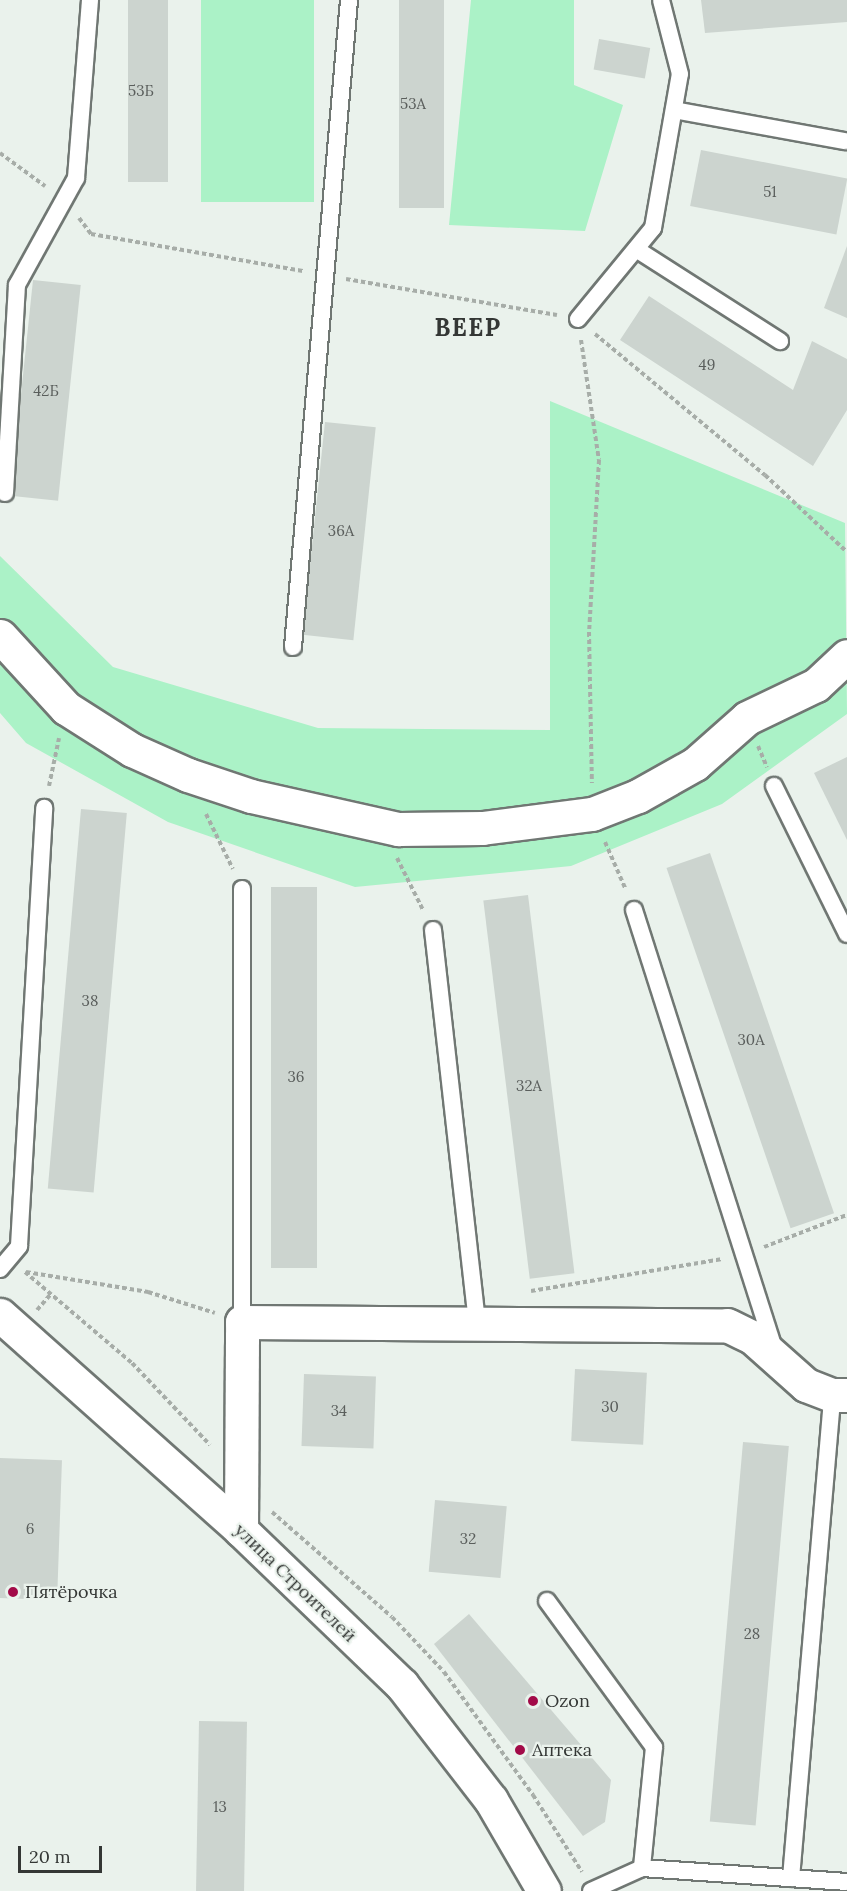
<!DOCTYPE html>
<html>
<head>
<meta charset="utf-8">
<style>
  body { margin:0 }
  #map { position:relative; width:847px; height:1891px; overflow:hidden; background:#eaf2ec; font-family:Lora,serif }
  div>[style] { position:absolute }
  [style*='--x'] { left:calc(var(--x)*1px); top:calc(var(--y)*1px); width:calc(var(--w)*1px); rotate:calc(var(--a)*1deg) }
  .green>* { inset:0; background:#abf2c7; transform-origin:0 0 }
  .building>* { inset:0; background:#ccd4cf; transform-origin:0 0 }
  .path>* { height:4px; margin-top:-2px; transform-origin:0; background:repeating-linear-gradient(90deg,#a7ada8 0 4.5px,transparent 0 7.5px) }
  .roads { filter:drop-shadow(2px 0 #707773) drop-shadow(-2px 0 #707773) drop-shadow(0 2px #707773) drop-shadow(0 -2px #707773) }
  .lane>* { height:16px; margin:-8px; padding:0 8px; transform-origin:8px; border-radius:8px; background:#fff }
  .street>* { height:33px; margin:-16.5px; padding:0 16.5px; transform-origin:16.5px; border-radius:16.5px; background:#fff }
  .dots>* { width:16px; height:16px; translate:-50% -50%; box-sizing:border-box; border:3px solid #eaf2ec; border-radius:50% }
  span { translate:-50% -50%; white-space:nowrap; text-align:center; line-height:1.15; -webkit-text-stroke:4.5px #eaf2ec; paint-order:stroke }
  .number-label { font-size:15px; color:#5a5e5c }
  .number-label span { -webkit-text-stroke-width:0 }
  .street-label { font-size:18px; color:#343735 }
  .poi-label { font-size:18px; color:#343735 }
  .left { translate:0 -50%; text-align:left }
  .district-label { font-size:24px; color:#343735; font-weight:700; letter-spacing:1.5px }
  .scale { position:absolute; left:18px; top:1846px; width:84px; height:27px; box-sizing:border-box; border:3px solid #343735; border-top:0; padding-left:8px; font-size:18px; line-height:21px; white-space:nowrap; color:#343735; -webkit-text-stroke:4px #eaf2ec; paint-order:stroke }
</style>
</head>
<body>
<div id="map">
  <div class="green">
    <i style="left:201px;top:0;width:113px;height:202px"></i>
    <i style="clip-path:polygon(471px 0,574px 0,574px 85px,623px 105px,585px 231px,449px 225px)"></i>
    <i style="clip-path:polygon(550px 401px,845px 523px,847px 714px,722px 804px,571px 866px,355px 887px,168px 822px,26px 743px,0 713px,0 556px,113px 667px,318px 728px,550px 730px)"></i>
  </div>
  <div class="building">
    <i style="left:128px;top:0;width:40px;height:182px"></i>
    <i style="left:399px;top:0;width:45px;height:208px"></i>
    <i style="clip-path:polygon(701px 0,847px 0,847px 22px,705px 33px)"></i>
    <i style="left:599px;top:39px;width:52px;height:31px;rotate:10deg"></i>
    <i style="left:701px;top:150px;width:149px;height:57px;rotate:11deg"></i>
    <i style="clip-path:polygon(847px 246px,847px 318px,824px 308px)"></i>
    <i style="left:33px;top:280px;width:48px;height:217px;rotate:6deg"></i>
    <i style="clip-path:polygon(649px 296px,793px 390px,812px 341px,847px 359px,847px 410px,813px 466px,620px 340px)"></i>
    <i style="left:325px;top:422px;width:51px;height:214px;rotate:6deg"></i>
    <i style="clip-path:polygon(847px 757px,847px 840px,814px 773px)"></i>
    <i style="left:81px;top:809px;width:46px;height:381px;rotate:5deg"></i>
    <i style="left:710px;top:853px;width:381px;height:46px;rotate:71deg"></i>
    <i style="left:271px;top:887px;width:46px;height:381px"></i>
    <i style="left:528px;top:895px;width:381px;height:45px;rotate:83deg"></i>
    <i style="left:575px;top:1369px;width:72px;height:72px;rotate:3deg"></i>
    <i style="left:304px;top:1374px;width:72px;height:72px;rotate:2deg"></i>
    <i style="left:743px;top:1442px;width:46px;height:381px;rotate:5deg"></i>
    <i style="left:0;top:1458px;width:62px;height:140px;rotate:2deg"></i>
    <i style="left:435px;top:1500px;width:72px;height:72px;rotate:5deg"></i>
    <i style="clip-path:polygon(469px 1614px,611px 1780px,605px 1822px,583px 1836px,434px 1644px)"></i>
    <i style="left:199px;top:1721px;width:48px;height:170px;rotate:1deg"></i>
  </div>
  <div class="path">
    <i style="--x:0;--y:153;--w:56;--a:36.3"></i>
    <i style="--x:79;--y:218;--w:20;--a:53"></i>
    <i style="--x:91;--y:234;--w:215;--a:9.9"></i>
    <i style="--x:346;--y:279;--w:214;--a:9.7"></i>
    <i style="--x:595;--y:334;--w:221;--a:39.7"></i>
    <i style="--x:765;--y:475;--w:112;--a:43.2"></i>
    <i style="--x:581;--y:340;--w:121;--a:81.5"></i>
    <i style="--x:599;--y:460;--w:172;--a:93.3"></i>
    <i style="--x:589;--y:632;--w:151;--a:88.9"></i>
    <i style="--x:758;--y:746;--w:23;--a:67"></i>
    <i style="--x:49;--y:786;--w:49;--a:-78.2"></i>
    <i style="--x:206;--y:814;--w:61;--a:63.9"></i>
    <i style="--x:605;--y:842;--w:52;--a:66.4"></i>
    <i style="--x:397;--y:858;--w:58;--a:63.4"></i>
    <i style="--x:764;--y:1247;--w:89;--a:-21.1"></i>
    <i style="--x:25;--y:1272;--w:140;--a:40.4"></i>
    <i style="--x:132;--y:1363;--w:113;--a:46.4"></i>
    <i style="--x:26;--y:1272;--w:124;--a:9.3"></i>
    <i style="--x:148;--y:1292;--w:70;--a:17.4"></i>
    <i style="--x:531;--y:1291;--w:194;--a:-9.5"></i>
    <i style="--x:37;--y:1310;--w:21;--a:-49"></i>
    <i style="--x:272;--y:1512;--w:159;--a:41.2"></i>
    <i style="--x:392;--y:1617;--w:76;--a:46.6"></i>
    <i style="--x:444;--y:1672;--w:152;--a:54.1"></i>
    <i style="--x:533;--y:1795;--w:91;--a:57.5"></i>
  </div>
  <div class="roads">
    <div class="lane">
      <i style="--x:674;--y:110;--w:174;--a:10.3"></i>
      <i style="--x:636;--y:249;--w:171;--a:32.6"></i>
      <i style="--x:578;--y:319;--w:118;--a:-50.5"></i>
      <i style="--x:653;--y:228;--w:156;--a:-80.1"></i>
      <i style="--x:680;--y:74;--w:76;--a:-104.4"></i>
      <i style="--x:5;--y:493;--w:208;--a:-86.7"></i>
      <i style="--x:17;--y:285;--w:122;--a:-61.1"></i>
      <i style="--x:76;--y:178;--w:179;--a:-85.5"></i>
      <i style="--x:293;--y:647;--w:649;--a:-85.05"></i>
      <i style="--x:774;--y:786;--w:165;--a:63.7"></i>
      <i style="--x:242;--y:889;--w:433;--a:90"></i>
      <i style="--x:634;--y:910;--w:461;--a:72.3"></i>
      <i style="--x:433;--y:930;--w:394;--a:83.6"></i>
      <i style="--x:0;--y:1269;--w:30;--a:-50"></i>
      <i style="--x:19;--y:1246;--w:439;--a:-86.7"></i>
      <i style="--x:547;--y:1601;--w:181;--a:53.8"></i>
      <i style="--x:654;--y:1747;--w:122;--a:95.7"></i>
      <i style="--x:791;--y:1878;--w:485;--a:-85.1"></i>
      <i style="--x:591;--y:1891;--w:56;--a:-24.3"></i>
      <i style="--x:642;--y:1868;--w:205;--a:3.9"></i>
    </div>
    <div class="street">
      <i style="--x:0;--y:636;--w:98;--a:47.5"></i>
      <i style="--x:66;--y:708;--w:78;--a:32.5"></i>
      <i style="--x:132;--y:750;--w:61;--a:24.1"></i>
      <i style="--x:188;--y:775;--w:66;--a:18.4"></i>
      <i style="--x:251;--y:796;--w:151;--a:12.7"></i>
      <i style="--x:398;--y:829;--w:84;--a:-0.7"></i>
      <i style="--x:482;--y:828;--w:111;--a:-7.3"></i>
      <i style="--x:592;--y:814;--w:49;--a:-21.4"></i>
      <i style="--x:638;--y:796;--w:65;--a:-29.3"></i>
      <i style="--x:695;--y:764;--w:69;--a:-41.5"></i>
      <i style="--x:747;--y:718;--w:76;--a:-25.6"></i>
      <i style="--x:816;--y:685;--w:42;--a:-43.1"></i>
      <i style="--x:0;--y:1315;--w:323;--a:41.7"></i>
      <i style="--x:241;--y:1530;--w:223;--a:43.9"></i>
      <i style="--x:402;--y:1685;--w:145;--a:52.3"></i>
      <i style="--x:491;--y:1800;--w:105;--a:59.8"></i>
      <i style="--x:241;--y:1530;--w:208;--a:-89.7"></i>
      <i style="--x:242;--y:1322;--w:485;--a:0.4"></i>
      <i style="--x:727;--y:1325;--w:28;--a:26"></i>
      <i style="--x:752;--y:1337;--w:72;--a:41.6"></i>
      <i style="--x:806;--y:1385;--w:28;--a:21"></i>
      <i style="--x:832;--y:1395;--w:15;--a:0"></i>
    </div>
  </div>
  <div class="dots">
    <i style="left:13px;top:1592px;background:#a20a48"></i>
    <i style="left:533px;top:1701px;background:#a20a48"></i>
    <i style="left:520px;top:1750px;background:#a20a48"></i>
  </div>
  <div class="number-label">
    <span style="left:141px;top:91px">53Б</span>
    <span style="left:413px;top:104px">53А</span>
    <span style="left:770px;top:192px">51</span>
    <span style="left:707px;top:365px">49</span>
    <span style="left:46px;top:391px">42Б</span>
    <span style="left:341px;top:531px">36А</span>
    <span style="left:90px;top:1001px">38</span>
    <span style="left:751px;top:1040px">30А</span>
    <span style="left:296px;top:1077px">36</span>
    <span style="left:529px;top:1086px">32А</span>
    <span style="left:610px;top:1407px">30</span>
    <span style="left:339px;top:1411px">34</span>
    <span style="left:30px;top:1529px">6</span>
    <span style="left:468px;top:1539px">32</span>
    <span style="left:752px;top:1634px">28</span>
    <span style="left:220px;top:1807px">13</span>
  </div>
  <div class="street-label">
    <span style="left:295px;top:1583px;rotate:44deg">улица Строителей</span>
  </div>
  <div class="poi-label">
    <span class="left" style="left:25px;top:1592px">Пятёрочка</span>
    <span class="left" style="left:545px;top:1701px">Ozon</span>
    <span class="left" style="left:532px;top:1750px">Аптека</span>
  </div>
  <div class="district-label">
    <span style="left:468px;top:328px">ВЕЕР</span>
  </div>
  <div class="scale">20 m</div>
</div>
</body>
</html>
